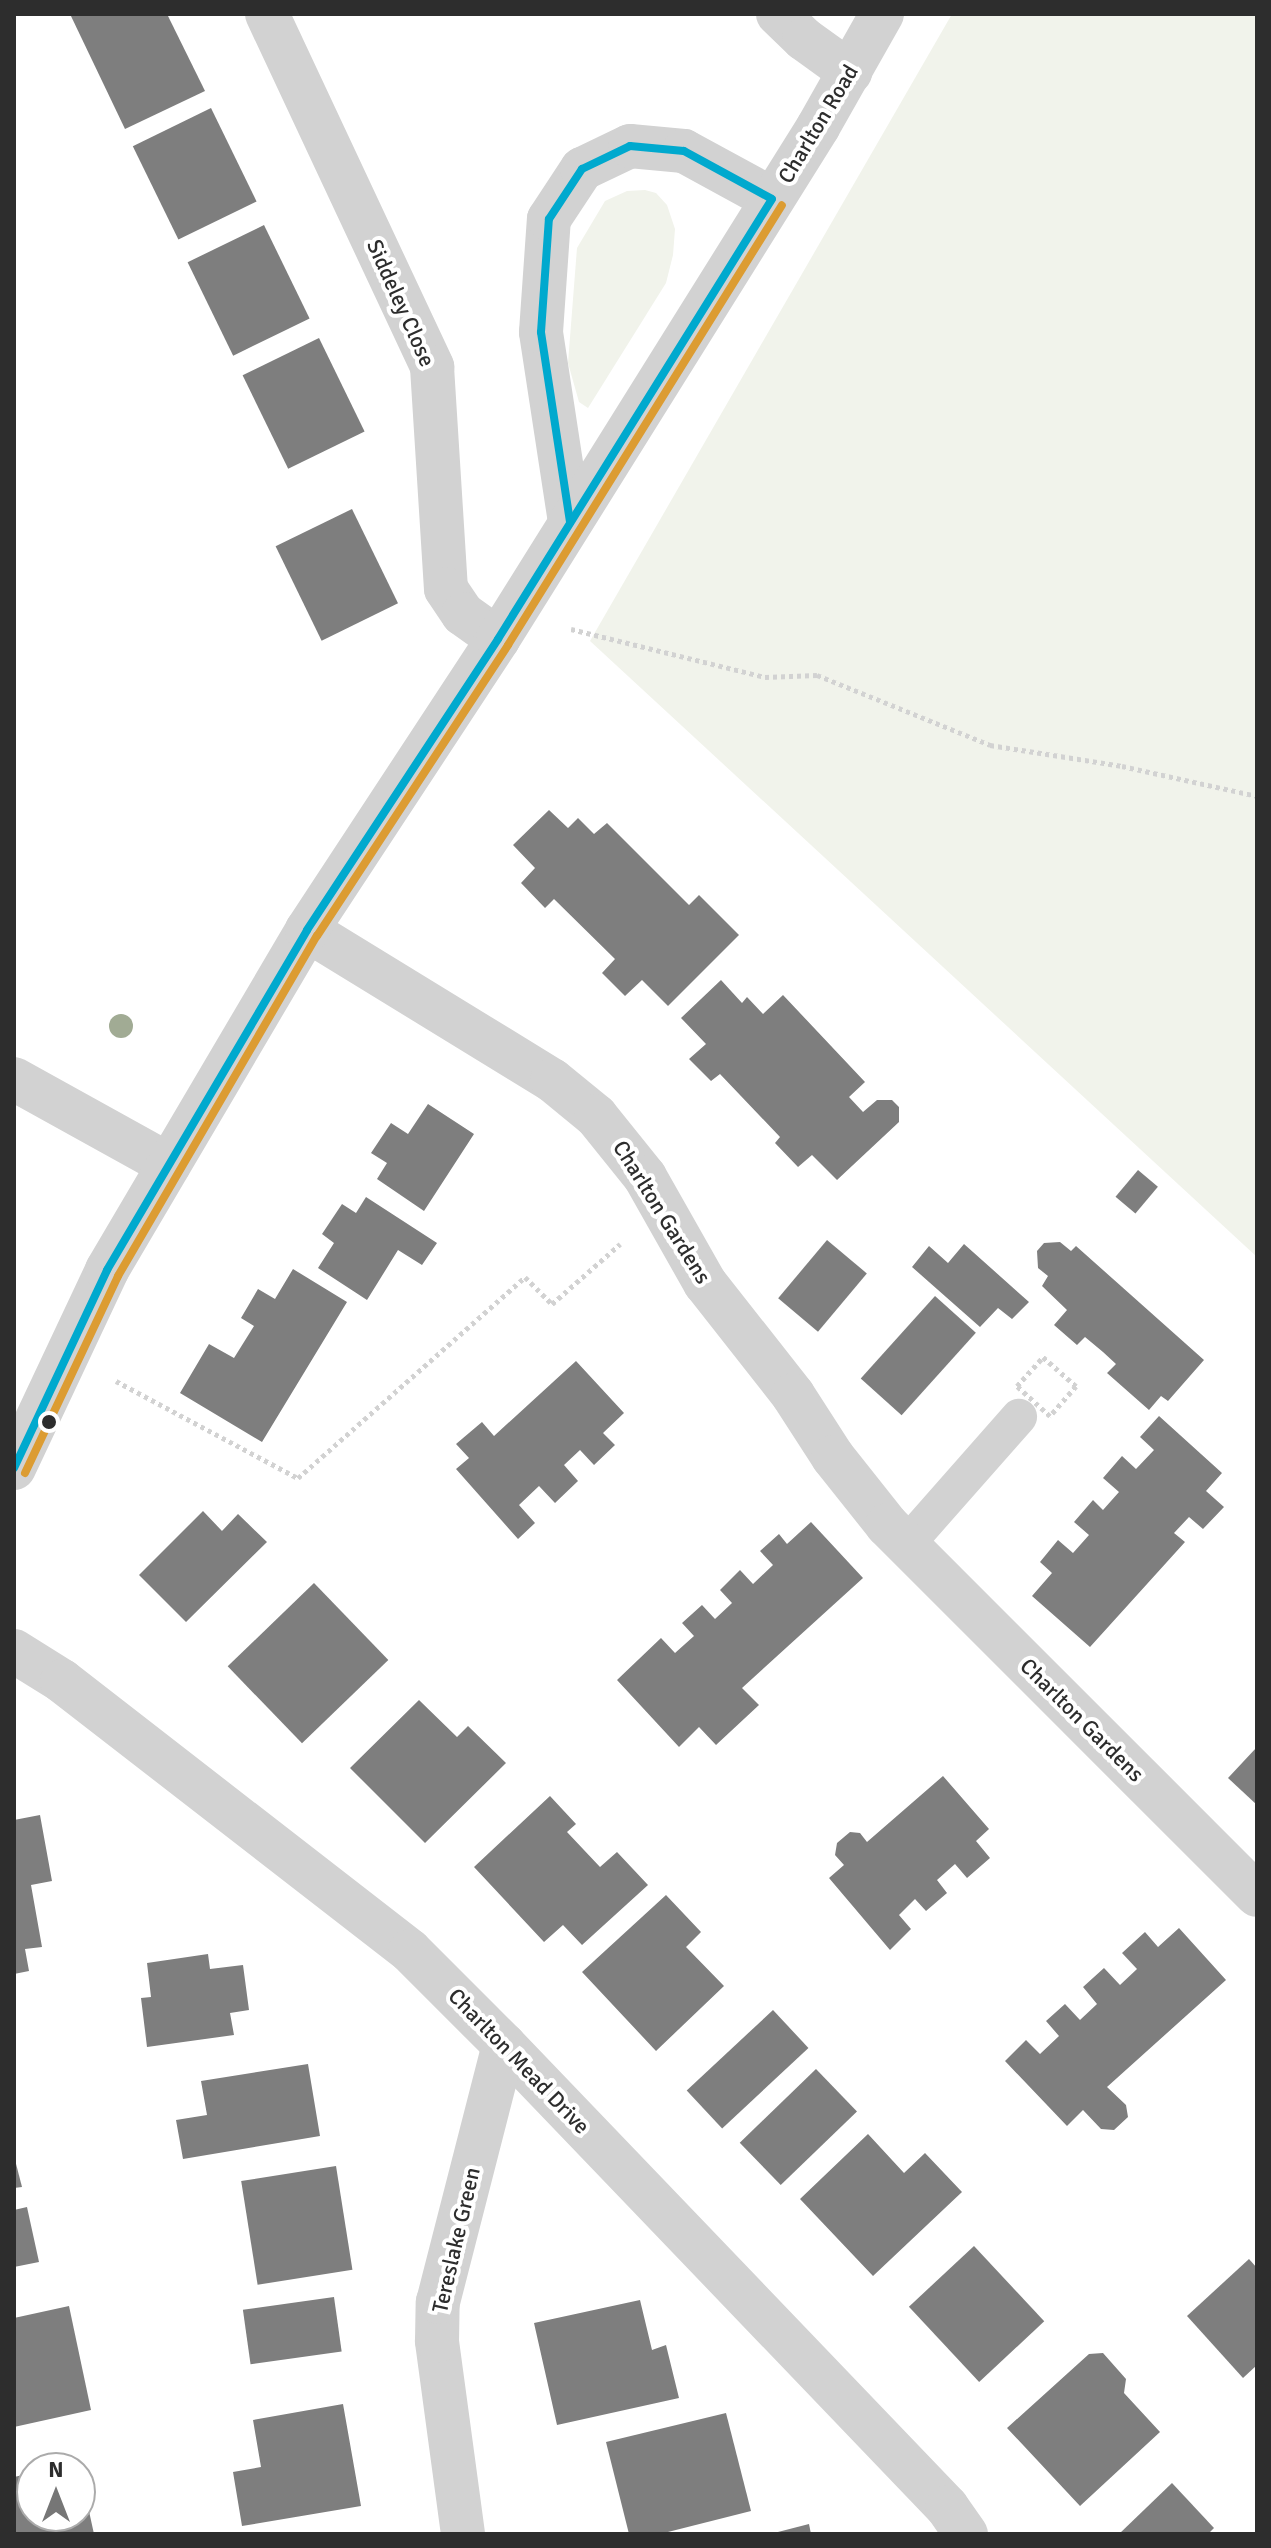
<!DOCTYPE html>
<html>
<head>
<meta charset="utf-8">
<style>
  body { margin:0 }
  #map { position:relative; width:1271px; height:2548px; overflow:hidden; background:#fff; font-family:Signika,sans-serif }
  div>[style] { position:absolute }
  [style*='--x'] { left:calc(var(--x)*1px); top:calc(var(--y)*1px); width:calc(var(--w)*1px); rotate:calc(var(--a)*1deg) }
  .green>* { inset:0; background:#f1f3eb }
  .building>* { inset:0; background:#7e7e7e; transform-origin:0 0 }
  .path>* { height:5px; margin-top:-2.5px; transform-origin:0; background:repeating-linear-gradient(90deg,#d2d2d2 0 4px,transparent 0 8px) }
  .service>* { height:36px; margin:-18px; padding:0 18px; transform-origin:18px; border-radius:18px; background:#d2d2d2 }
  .minor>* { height:44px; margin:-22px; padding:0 22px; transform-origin:22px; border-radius:22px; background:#d2d2d2 }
  .bus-1>* { height:8px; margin:-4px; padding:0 4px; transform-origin:4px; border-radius:4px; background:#00a9ce }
  .bus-2>* { height:8px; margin:-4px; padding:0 4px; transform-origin:4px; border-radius:4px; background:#dc9c32 }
  .trees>* { width:24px; height:24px; margin:-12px; border-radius:50%; background:#a1ab94 }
  .dots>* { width:22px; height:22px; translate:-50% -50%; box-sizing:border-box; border:4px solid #fff; border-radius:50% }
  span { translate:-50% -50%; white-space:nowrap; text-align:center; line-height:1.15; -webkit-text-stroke:8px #fff; paint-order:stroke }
  .street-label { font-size:22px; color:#2d2d2d }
  .frame { position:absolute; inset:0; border:16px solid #2d2d2d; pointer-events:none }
  .north { position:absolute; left:16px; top:2452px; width:80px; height:80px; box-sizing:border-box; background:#fff; border:2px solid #ababab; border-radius:50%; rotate:0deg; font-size:22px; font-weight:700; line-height:32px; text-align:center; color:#2d2d2d }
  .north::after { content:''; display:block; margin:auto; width:28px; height:36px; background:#767676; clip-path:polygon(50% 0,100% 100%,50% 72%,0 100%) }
</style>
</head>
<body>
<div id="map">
  <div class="green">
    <i style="clip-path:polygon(952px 14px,1257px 14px,1257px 1257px,590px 641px)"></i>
    <i style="clip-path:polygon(645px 190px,656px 193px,667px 205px,675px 229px,673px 255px,666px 283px,588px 408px,579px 402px,568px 363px,577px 248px,605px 201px,627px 191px)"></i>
  </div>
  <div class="building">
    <i style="clip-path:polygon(70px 14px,167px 14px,205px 91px,125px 129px)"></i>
    <i style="left:211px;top:108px;width:104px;height:87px;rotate:64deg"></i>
    <i style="left:264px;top:225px;width:104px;height:85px;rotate:64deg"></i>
    <i style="left:319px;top:338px;width:104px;height:85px;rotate:64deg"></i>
    <i style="left:352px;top:509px;width:105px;height:85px;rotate:64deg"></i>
    <i style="clip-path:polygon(549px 810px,568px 828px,578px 818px,594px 834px,607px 823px,689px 905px,699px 895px,739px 935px,668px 1006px,642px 980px,625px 996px,602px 973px,615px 959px,554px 899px,545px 908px,521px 883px,535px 868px,513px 845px)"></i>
    <i style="clip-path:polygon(721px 980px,742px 1003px,747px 997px,763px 1014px,783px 995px,865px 1082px,849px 1097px,863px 1112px,877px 1100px,892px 1100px,899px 1107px,899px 1122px,837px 1180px,812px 1155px,798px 1167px,775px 1143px,780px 1137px,720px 1074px,711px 1081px,689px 1059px,706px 1044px,681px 1018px)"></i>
    <i style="clip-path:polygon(428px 1104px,474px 1134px,424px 1211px,377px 1179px,387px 1163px,371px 1153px,391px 1123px,408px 1134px)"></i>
    <i style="left:1138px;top:1170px;width:26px;height:35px;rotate:40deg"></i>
    <i style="clip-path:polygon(366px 1197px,437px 1243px,422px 1265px,398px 1250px,367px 1300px,318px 1268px,334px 1243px,322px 1234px,342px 1204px,356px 1213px)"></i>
    <i style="left:827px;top:1240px;width:52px;height:76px;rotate:40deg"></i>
    <i style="clip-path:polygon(1060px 1242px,1071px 1251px,1076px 1246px,1204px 1360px,1168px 1401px,1161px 1396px,1149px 1410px,1107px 1373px,1116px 1364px,1103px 1352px,1085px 1337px,1077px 1345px,1054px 1325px,1067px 1310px,1042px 1286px,1048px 1276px,1038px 1268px,1037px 1251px,1044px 1243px)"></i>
    <i style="clip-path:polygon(964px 1244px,1029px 1302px,1012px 1319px,998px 1308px,980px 1327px,912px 1267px,929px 1246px,948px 1263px)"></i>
    <i style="clip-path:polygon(293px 1269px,347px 1302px,262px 1442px,180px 1393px,209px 1344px,234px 1358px,254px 1326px,241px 1318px,258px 1289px,275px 1299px)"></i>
    <i style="left:935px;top:1296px;width:55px;height:111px;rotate:42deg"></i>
    <i style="clip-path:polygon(576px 1361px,624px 1413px,603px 1433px,615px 1445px,594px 1465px,580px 1450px,564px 1465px,578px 1481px,555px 1503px,539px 1486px,519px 1505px,535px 1523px,518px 1539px,456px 1469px,469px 1458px,456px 1444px,482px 1422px,494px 1436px)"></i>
    <i style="clip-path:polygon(1159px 1416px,1222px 1473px,1206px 1491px,1224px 1507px,1203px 1529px,1189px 1517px,1174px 1533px,1185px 1542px,1090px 1647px,1032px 1596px,1052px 1573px,1040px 1562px,1058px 1540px,1073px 1553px,1089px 1535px,1074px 1522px,1093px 1500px,1103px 1510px,1119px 1492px,1103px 1478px,1122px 1456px,1136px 1469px,1154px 1450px,1140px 1437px)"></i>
    <i style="clip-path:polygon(203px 1511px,222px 1531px,238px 1514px,267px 1542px,186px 1622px,139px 1575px)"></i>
    <i style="clip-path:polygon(811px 1522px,863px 1578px,742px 1688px,759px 1705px,716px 1745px,699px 1727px,679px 1747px,617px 1680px,661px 1638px,675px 1653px,694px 1636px,682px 1623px,702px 1605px,715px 1619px,732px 1603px,720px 1590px,740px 1570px,753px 1584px,773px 1565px,760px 1551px,779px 1534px,787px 1544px)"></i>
    <i style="left:314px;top:1583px;width:107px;height:120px;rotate:46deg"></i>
    <i style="clip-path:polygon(419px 1700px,457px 1737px,468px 1726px,506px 1763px,425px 1843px,350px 1768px)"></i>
    <i style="clip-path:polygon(1257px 1747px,1257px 1805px,1228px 1778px)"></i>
    <i style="clip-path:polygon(943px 1776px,989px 1829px,976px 1841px,990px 1858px,967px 1878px,955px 1864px,937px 1880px,947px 1893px,926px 1911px,915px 1899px,899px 1915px,911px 1929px,890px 1950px,829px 1878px,844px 1865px,835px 1855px,837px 1843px,850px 1832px,860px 1833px,867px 1842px)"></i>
    <i style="clip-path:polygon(550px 1796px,576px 1824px,567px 1832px,600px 1867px,617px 1852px,648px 1885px,582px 1945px,563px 1925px,544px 1942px,474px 1867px)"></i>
    <i style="clip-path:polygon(40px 1815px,52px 1881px,31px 1885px,42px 1947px,25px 1949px,29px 1971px,14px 1974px,14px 1820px)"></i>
    <i style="clip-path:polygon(666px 1895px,701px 1932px,686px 1947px,724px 1986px,656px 2051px,582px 1972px)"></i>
    <i style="clip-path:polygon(1179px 1928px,1226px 1980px,1107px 2087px,1126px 2105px,1128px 2117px,1114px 2130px,1101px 2129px,1083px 2110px,1067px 2126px,1005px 2061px,1026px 2040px,1040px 2054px,1059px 2036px,1046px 2021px,1065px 2004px,1080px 2020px,1097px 2004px,1083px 1987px,1104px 1968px,1120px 1985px,1137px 1969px,1122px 1953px,1145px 1932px,1158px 1947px)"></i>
    <i style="clip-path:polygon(208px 1954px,210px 1969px,243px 1965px,249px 2010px,230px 2013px,234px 2035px,147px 2047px,141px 1998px,151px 1997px,147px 1963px)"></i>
    <i style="left:773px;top:2010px;width:52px;height:118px;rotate:47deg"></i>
    <i style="clip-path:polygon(308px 2064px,320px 2136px,183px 2159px,176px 2120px,207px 2115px,201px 2081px)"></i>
    <i style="left:816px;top:2069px;width:59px;height:106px;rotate:46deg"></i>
    <i style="clip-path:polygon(868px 2134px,904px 2173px,925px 2153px,962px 2192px,873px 2276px,800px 2199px)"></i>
    <i style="clip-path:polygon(14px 2156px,22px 2187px,14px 2188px)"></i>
    <i style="left:336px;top:2166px;width:105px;height:96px;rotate:81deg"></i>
    <i style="clip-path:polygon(27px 2207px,39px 2262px,14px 2267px,14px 2210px)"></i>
    <i style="left:974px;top:2246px;width:103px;height:89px;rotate:47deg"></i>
    <i style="clip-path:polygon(1249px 2259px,1257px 2268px,1257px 2365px,1243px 2378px,1187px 2316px)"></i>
    <i style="left:334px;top:2297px;width:55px;height:92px;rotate:82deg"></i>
    <i style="clip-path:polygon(640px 2300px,652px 2350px,666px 2345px,679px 2398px,557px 2425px,534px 2323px)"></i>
    <i style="clip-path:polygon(69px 2306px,91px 2410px,14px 2427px,14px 2318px)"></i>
    <i style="clip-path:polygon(1103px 2353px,1126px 2379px,1124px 2393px,1160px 2432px,1080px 2506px,1007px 2428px,1089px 2354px)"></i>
    <i style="clip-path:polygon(343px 2404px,361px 2506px,242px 2526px,233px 2472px,261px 2467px,253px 2420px)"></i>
    <i style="clip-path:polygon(726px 2413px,751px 2511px,660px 2534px,629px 2534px,606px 2442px)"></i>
    <i style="clip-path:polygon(80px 2470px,94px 2534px,14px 2534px,14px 2477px,32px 2473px,32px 2516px,80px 2516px)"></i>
    <i style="clip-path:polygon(1172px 2483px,1214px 2528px,1208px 2534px,1119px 2534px)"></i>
    <i style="clip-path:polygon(809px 2524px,811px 2534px,774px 2534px,774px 2533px)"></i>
  </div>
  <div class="path">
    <i style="--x:571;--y:629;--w:200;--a:13.9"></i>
    <i style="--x:765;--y:677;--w:52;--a:-2.2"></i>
    <i style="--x:817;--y:675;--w:187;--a:22"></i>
    <i style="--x:990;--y:745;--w:134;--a:9"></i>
    <i style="--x:1122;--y:766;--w:138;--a:12.5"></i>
    <i style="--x:1043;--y:1357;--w:44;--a:41.3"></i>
    <i style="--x:1076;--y:1386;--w:40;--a:131"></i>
    <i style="--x:1050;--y:1416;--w:45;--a:-137.7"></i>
    <i style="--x:1017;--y:1386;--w:39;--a:-48"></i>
    <i style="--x:116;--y:1381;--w:206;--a:28.1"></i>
    <i style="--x:298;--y:1478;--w:303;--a:-41.5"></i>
    <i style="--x:525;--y:1277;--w:38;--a:45"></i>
    <i style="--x:552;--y:1304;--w:91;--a:-41.4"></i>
  </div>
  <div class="service">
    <i style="--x:906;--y:1545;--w:171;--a:-48.6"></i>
  </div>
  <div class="minor">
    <i style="--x:267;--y:14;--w:390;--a:64.9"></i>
    <i style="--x:432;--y:367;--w:222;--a:86.4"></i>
    <i style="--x:446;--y:589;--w:30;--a:56"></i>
    <i style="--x:463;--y:614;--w:43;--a:35.5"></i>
    <i style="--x:778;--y:14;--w:36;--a:44"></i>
    <i style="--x:804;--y:39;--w:57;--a:35.7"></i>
    <i style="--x:570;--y:522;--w:192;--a:-98.7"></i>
    <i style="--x:541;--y:332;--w:113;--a:-86"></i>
    <i style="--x:549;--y:219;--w:60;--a:-56.6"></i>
    <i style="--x:582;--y:169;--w:53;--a:-25.6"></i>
    <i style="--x:630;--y:146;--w:54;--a:5.3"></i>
    <i style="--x:684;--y:151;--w:100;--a:28.6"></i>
    <i style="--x:307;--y:930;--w:287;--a:31.5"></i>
    <i style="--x:552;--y:1080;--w:57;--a:39.3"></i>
    <i style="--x:596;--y:1116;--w:78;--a:51.2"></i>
    <i style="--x:645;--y:1177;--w:122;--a:60.5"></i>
    <i style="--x:705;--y:1283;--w:142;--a:51.8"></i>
    <i style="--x:793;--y:1395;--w:74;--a:57.2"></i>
    <i style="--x:833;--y:1457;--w:87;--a:51.5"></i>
    <i style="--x:887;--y:1525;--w:523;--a:45"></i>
    <i style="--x:14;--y:1079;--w:177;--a:29"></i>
    <i style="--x:14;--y:1468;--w:219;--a:-64.8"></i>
    <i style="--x:107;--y:1270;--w:394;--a:-59.5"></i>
    <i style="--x:307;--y:930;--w:348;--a:-56.7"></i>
    <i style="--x:498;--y:639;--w:604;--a:-57.99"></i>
    <i style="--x:818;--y:127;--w:130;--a:-60.5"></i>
    <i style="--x:14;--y:1651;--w:57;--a:32"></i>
    <i style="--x:62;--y:1681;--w:440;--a:37.8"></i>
    <i style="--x:410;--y:1951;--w:133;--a:45"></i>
    <i style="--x:504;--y:2045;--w:640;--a:46.2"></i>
    <i style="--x:947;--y:2507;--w:33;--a:55"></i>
    <i style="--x:463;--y:2534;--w:195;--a:-97.7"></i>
    <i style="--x:437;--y:2341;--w:39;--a:-89"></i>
    <i style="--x:438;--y:2302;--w:265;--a:-75.6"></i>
  </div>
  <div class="bus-1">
    <i style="--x:570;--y:522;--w:192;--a:-98.7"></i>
    <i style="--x:541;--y:332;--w:113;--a:-86"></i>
    <i style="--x:549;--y:219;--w:60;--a:-56.6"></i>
    <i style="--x:582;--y:169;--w:53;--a:-25.6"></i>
    <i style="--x:630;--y:146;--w:54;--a:5.3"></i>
    <i style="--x:684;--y:151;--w:100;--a:28.6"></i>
    <i style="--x:14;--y:1468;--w:219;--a:-64.8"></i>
    <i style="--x:107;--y:1270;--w:394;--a:-59.5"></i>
    <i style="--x:307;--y:930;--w:348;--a:-56.7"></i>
    <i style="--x:498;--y:639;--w:518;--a:-58.09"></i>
  </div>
  <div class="bus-2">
    <i style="--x:25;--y:1473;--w:218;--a:-64.7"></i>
    <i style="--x:118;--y:1276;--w:394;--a:-59.7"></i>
    <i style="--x:317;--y:936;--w:348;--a:-56.7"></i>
    <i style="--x:508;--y:645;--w:518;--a:-58.09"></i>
  </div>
  <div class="trees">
    <i style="left:121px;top:1026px"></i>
  </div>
  <div class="dots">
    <i style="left:49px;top:1422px;background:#2d2d2d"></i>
  </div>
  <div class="street-label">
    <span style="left:818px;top:124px;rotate:-59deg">Charlton Road</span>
    <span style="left:401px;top:303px;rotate:66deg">Siddeley Close</span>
    <span style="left:662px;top:1212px;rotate:58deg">Charlton Gardens</span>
    <span style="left:1082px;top:1720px;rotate:45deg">Charlton Gardens</span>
    <span style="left:519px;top:2061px;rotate:46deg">Charlton Mead Drive</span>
    <span style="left:456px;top:2240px;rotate:-77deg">Tereslake Green</span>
  </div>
  <div class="frame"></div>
  <div class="north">N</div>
</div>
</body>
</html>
